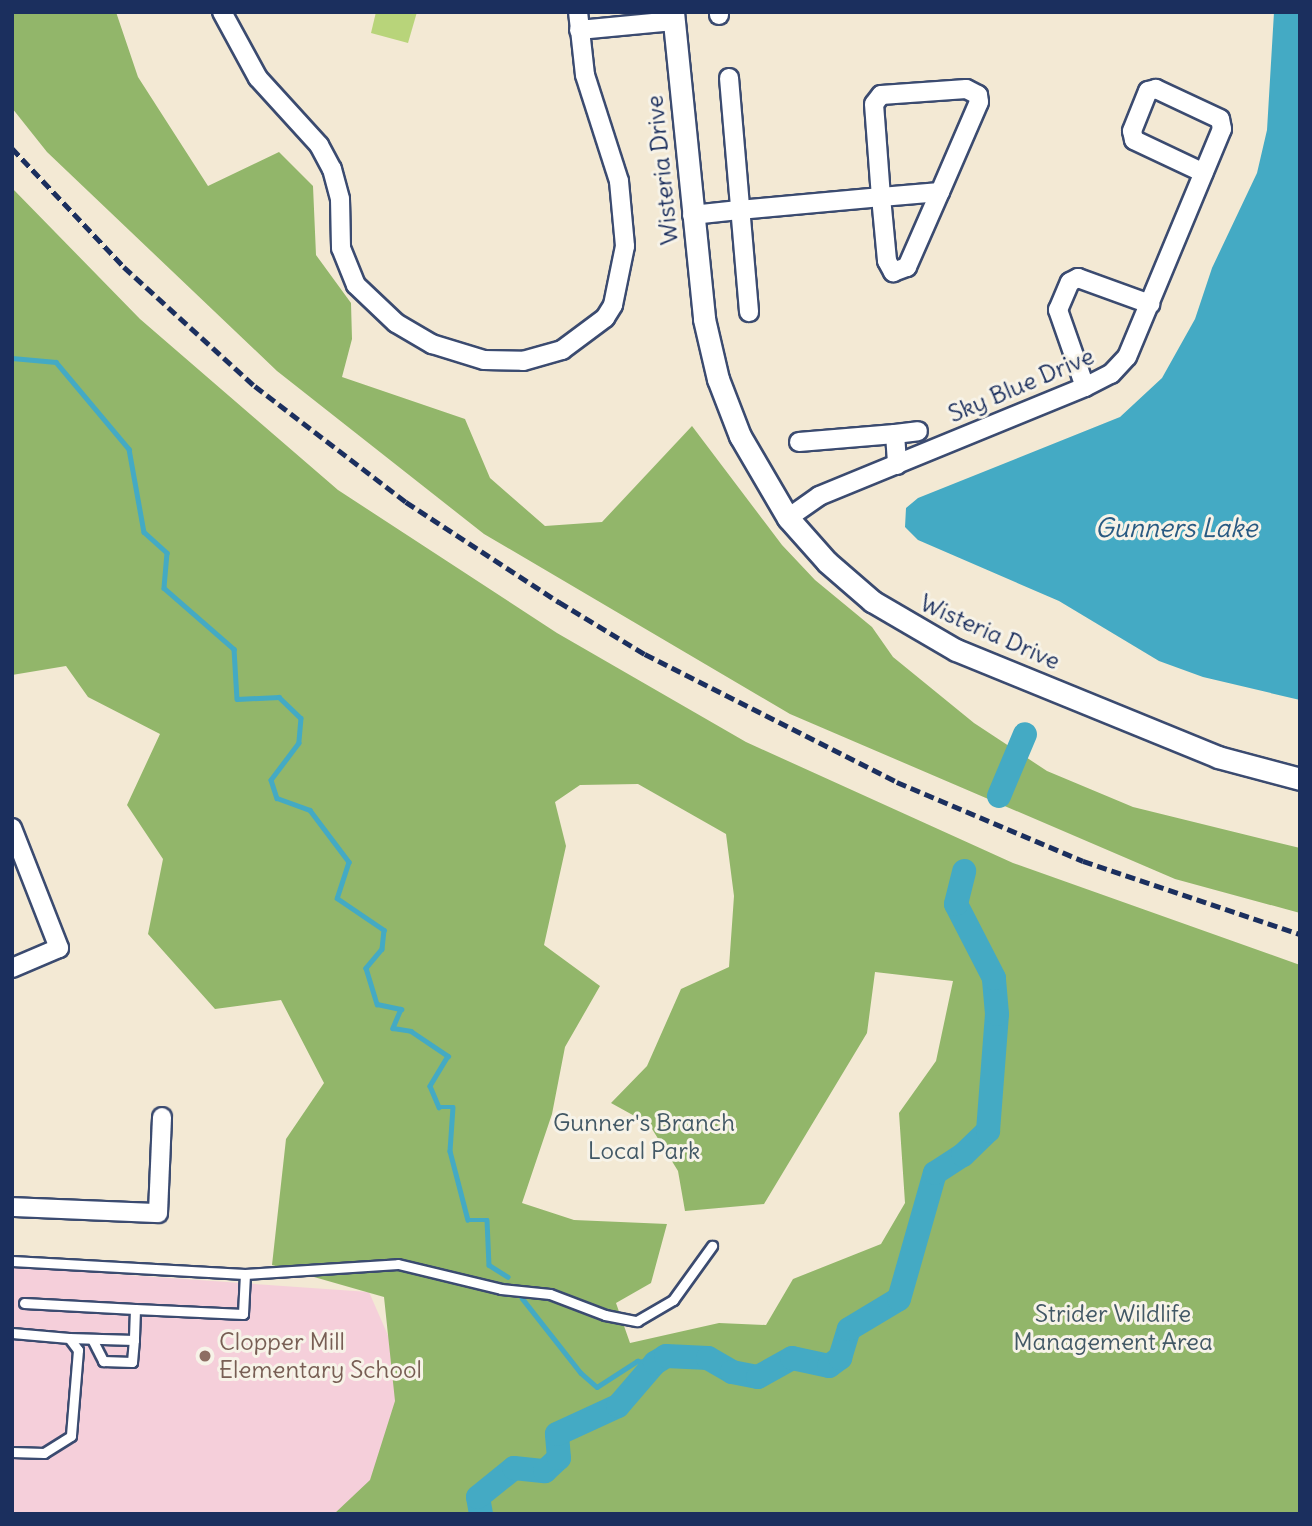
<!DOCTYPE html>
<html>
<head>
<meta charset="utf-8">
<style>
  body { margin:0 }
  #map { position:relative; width:1312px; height:1526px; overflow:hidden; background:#f3e9d4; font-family:Delius,sans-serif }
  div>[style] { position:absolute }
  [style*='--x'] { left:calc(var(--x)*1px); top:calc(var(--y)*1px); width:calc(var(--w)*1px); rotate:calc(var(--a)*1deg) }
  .built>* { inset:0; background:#f5cfda }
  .green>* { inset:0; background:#b8d47a }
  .forest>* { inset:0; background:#92b66a }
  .water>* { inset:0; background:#44aac4 }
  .stream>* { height:4.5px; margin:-2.25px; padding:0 2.25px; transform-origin:2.25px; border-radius:2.25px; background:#44aac4 }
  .river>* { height:24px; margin:-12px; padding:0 12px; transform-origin:12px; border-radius:12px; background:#44aac4 }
  .roads { filter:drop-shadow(2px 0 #3b4b70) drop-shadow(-2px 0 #3b4b70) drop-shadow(0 2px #3b4b70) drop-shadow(0 -2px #3b4b70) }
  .service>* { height:9px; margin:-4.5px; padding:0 4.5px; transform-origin:4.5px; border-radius:4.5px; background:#fff }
  .minor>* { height:18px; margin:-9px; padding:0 9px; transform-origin:9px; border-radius:9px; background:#fff }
  .tertiary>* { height:21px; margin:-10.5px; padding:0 10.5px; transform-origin:10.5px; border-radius:10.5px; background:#fff }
  .rail>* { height:4.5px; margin-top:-2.25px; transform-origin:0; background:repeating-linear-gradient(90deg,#1b2f5e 0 10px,transparent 0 15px) }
  .dots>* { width:19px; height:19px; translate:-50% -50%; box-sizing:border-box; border:4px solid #f7f3e8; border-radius:50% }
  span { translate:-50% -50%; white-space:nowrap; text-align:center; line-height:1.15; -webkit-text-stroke:6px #f7f3e8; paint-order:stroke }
  .street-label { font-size:24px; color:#1b2f5e }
  .park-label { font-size:24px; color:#425865 }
  .education-label { font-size:24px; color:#785e54 }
  .left { translate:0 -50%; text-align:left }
  .water-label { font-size:26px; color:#295a82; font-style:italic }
  .frame { position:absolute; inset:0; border:14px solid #1b2f5e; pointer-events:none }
</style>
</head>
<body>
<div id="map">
  <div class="built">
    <i style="clip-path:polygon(12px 1267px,369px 1292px,425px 1420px,377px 1514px,12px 1514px)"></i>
  </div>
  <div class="green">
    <i style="clip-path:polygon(376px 12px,417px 12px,408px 43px,371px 33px)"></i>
  </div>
  <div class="forest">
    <i style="clip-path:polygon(12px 12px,116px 12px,138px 77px,208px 186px,279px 152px,313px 186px,316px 255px,351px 303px,352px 339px,342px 377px,465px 419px,490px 478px,545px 526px,602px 522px,692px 426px,782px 545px,815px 580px,872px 627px,893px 657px,974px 723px,1047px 771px,1133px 807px,1300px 848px,1300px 913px,1175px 879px,790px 714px,484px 534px,277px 371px,47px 152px,12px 108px)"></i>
    <i style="clip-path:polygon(evenodd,12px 188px,140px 319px,338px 490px,557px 633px,746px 742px,1013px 863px,1300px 965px,1300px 1514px,334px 1514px,370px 1480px,395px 1401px,384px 1297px,272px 1265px,286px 1139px,324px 1083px,281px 1000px,215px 1009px,148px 934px,163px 859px,127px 805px,160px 734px,88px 697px,66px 666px,12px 675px,12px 188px,638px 784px,726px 834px,734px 896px,729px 967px,681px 989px,647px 1066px,611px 1103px,649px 1124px,678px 1171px,685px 1211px,764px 1204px,867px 1033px,875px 972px,953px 981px,936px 1061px,899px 1113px,905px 1203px,881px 1244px,793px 1279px,766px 1325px,719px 1323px,630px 1343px,616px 1303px,651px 1283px,667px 1224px,574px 1220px,522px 1203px,552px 1114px,565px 1047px,600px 986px,544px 945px,566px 846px,555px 802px,580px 785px,638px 784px)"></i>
  </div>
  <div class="water">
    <i style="clip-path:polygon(1274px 12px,1300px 12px,1300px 700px,1203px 677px,1159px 661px,1059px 601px,918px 540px,905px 527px,906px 508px,918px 498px,1120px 417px,1162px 378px,1195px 319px,1212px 268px,1257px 173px,1267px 130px)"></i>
  </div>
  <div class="stream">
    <i style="--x:12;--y:358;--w:44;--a:5.2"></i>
    <i style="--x:56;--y:362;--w:114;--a:50"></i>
    <i style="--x:129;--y:449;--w:84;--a:79.8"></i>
    <i style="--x:144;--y:532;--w:31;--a:42"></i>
    <i style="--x:167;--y:553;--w:35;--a:95"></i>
    <i style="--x:164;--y:588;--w:93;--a:41.1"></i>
    <i style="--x:234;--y:649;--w:50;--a:86.6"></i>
    <i style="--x:237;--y:699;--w:42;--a:-2.7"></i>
    <i style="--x:279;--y:697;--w:30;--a:44"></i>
    <i style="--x:301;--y:718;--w:25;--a:95"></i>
    <i style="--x:299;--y:743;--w:46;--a:127.1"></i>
    <i style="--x:271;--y:780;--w:19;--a:72"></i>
    <i style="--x:277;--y:798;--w:35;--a:20"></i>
    <i style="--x:310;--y:810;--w:65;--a:53.1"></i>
    <i style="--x:349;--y:862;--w:38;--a:108"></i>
    <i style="--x:337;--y:898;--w:57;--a:34.2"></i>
    <i style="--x:384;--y:930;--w:19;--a:96"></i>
    <i style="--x:382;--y:949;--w:25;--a:130"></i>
    <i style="--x:366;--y:968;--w:38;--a:73"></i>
    <i style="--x:377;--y:1004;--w:25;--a:12"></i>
    <i style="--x:401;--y:1009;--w:21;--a:113"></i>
    <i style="--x:393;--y:1028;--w:18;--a:9"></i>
    <i style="--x:411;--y:1031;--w:45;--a:34"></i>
    <i style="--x:448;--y:1056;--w:35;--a:121"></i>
    <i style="--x:430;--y:1086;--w:23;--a:67"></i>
    <i style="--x:439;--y:1107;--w:14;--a:0"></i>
    <i style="--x:453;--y:1107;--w:44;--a:93.9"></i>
    <i style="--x:450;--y:1151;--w:71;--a:75.4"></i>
    <i style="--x:468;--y:1220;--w:19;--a:0"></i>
    <i style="--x:487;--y:1220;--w:45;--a:87.5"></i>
    <i style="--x:489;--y:1265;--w:22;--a:32"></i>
    <i style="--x:522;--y:1298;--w:95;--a:51.8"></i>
    <i style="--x:581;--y:1373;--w:21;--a:41"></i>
    <i style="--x:597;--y:1387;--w:48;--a:-33"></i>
    <i style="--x:637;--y:1361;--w:18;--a:6"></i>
  </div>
  <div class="river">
    <i style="--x:999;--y:796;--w:67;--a:-67.2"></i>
    <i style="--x:481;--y:1514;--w:17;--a:-100"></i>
    <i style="--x:478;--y:1497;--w:46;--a:-38.9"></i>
    <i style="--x:514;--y:1468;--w:31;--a:6"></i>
    <i style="--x:545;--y:1471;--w:19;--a:-43"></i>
    <i style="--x:559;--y:1458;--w:24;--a:-95"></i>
    <i style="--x:557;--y:1434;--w:67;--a:-24.7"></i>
    <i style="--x:618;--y:1406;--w:57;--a:-49.3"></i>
    <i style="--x:655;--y:1363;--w:13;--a:-32"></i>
    <i style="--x:666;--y:1356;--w:42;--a:2.7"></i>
    <i style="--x:708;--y:1358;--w:28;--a:30"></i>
    <i style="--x:732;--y:1372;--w:26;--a:11"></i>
    <i style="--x:758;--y:1377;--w:39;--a:-29"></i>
    <i style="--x:792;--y:1358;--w:38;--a:12"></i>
    <i style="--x:829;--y:1366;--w:14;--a:-36"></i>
    <i style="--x:840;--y:1358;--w:30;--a:-73"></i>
    <i style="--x:849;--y:1329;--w:58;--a:-31"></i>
    <i style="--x:899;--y:1299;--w:131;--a:-74.1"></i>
    <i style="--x:935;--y:1173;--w:33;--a:-33"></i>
    <i style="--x:963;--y:1155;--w:35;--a:-44"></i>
    <i style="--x:988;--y:1131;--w:117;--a:-85.6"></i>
    <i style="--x:997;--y:1014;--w:36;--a:-95"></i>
    <i style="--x:994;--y:978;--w:83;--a:-117.2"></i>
    <i style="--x:956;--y:904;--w:34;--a:-76"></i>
  </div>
  <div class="roads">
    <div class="service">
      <i style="--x:12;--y:1261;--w:233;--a:3.2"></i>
      <i style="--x:245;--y:1274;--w:40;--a:92.9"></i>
      <i style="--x:243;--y:1314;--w:108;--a:-177.3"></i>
      <i style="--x:135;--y:1309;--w:31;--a:92"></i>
      <i style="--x:134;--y:1340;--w:65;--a:-178.2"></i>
      <i style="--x:245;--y:1274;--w:153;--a:-3.7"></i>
      <i style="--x:398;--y:1264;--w:106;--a:13.6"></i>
      <i style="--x:501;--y:1289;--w:49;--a:5.8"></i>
      <i style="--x:550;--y:1294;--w:59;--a:20.9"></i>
      <i style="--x:605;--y:1315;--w:33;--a:11"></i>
      <i style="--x:637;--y:1321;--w:42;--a:-30.3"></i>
      <i style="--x:673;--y:1300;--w:67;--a:-54.2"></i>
      <i style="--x:24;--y:1303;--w:111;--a:3.1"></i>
      <i style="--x:12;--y:1333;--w:57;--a:5"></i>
      <i style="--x:69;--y:1338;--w:15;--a:53"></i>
      <i style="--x:78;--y:1350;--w:86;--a:94.7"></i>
      <i style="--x:71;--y:1436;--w:32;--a:148"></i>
      <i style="--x:44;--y:1453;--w:32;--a:-178"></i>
      <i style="--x:92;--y:1339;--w:25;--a:63"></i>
      <i style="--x:103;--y:1361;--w:29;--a:2"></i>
      <i style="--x:132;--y:1362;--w:22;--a:-85"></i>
    </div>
    <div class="minor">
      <i style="--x:222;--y:12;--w:75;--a:61.4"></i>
      <i style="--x:258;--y:78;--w:91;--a:47.7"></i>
      <i style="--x:319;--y:145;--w:27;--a:62"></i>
      <i style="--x:332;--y:169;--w:31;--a:75"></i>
      <i style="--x:340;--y:199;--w:49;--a:88.8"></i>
      <i style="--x:341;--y:248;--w:40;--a:68"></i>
      <i style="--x:356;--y:285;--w:55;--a:43.5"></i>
      <i style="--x:396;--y:323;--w:42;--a:30.3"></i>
      <i style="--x:432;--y:344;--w:54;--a:17.1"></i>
      <i style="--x:484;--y:360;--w:39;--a:1"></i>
      <i style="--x:523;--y:361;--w:41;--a:-15.8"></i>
      <i style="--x:562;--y:350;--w:54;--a:-36.7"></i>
      <i style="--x:605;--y:318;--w:15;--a:-58"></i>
      <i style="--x:613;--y:305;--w:60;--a:-78.5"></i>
      <i style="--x:625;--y:246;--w:65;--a:-95.3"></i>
      <i style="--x:619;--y:181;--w:111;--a:-107.8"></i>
      <i style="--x:585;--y:75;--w:63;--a:-96.3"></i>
      <i style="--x:719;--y:12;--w:3;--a:90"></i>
      <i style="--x:579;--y:30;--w:95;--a:-5.4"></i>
      <i style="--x:729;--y:78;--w:235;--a:85.1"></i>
      <i style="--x:692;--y:215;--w:47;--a:-6.1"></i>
      <i style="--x:739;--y:210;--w:143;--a:-5.2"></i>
      <i style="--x:881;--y:197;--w:59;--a:-4.8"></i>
      <i style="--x:940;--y:192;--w:98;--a:-66.6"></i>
      <i style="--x:979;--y:102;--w:7;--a:-98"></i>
      <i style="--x:978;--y:95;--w:13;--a:-153"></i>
      <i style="--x:966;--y:89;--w:85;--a:176"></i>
      <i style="--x:881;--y:95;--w:11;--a:128"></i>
      <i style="--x:874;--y:104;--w:93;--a:85.7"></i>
      <i style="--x:881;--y:197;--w:64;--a:84.6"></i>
      <i style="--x:887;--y:261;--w:13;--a:61"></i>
      <i style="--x:893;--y:272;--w:15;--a:-20"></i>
      <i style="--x:907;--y:267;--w:82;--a:-66.3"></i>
      <i style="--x:1085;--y:387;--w:82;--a:-109.3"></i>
      <i style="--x:1058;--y:310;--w:30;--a:-67"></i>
      <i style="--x:1070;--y:282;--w:9;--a:-27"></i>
      <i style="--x:1078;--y:278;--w:77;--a:19.9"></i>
      <i style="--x:895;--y:434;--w:23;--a:-7"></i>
      <i style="--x:799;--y:442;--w:96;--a:-4.8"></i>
      <i style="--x:895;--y:434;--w:31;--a:86"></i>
      <i style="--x:788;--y:518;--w:38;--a:-35"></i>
      <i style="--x:819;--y:496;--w:287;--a:-22.3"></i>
      <i style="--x:1085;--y:387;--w:29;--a:-27"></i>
      <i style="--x:1111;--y:374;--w:23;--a:-47"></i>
      <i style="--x:1127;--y:357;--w:247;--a:-67.4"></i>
      <i style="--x:1222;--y:129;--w:10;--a:-101"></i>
      <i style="--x:1220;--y:119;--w:71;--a:-154.9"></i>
      <i style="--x:1156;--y:89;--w:8;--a:166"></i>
      <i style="--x:1148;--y:91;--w:43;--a:111.8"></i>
      <i style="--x:1132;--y:131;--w:9;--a:77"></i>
      <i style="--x:1134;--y:140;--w:77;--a:25.2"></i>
      <i style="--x:12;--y:828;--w:129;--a:68.6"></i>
      <i style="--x:59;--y:948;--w:51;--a:156.9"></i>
      <i style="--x:12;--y:1207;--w:146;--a:2.4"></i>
      <i style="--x:158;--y:1213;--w:96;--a:-87.6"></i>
    </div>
    <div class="tertiary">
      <i style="--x:673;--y:12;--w:309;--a:84.2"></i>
      <i style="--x:704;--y:319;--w:62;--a:76.9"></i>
      <i style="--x:718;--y:379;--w:61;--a:68.9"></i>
      <i style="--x:740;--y:436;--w:95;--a:59.7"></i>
      <i style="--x:788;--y:518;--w:59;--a:48.4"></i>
      <i style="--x:827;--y:562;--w:60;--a:40.9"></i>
      <i style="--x:872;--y:601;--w:97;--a:30.3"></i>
      <i style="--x:956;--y:650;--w:283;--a:22.2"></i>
      <i style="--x:1218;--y:757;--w:85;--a:15"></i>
    </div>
  </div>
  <div class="rail">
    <i style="--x:12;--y:148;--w:163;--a:46.7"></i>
    <i style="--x:124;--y:267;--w:177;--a:42.3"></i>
    <i style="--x:255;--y:386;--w:190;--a:37.5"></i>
    <i style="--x:406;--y:502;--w:183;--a:33.2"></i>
    <i style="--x:559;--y:602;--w:100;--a:31.2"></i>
    <i style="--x:645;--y:654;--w:283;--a:26.9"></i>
    <i style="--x:897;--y:782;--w:202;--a:23"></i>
    <i style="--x:1083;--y:861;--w:229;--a:18.6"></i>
  </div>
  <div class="dots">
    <i style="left:205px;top:1356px;background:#8d6e63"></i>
  </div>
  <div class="street-label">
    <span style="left:662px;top:170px;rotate:-96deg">Wisteria Drive</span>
    <span style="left:1021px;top:385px;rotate:-23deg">Sky Blue Drive</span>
    <span style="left:990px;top:632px;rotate:24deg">Wisteria Drive</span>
  </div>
  <div class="park-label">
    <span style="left:644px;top:1137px">Gunner's Branch<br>Local Park</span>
    <span style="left:1113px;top:1328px">Strider Wildlife<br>Management Area</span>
  </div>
  <div class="education-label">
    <span class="left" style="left:219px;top:1356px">Clopper Mill<br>Elementary School</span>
  </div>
  <div class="water-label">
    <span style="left:1176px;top:528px">Gunners Lake</span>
  </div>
  <div class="frame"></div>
</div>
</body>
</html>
